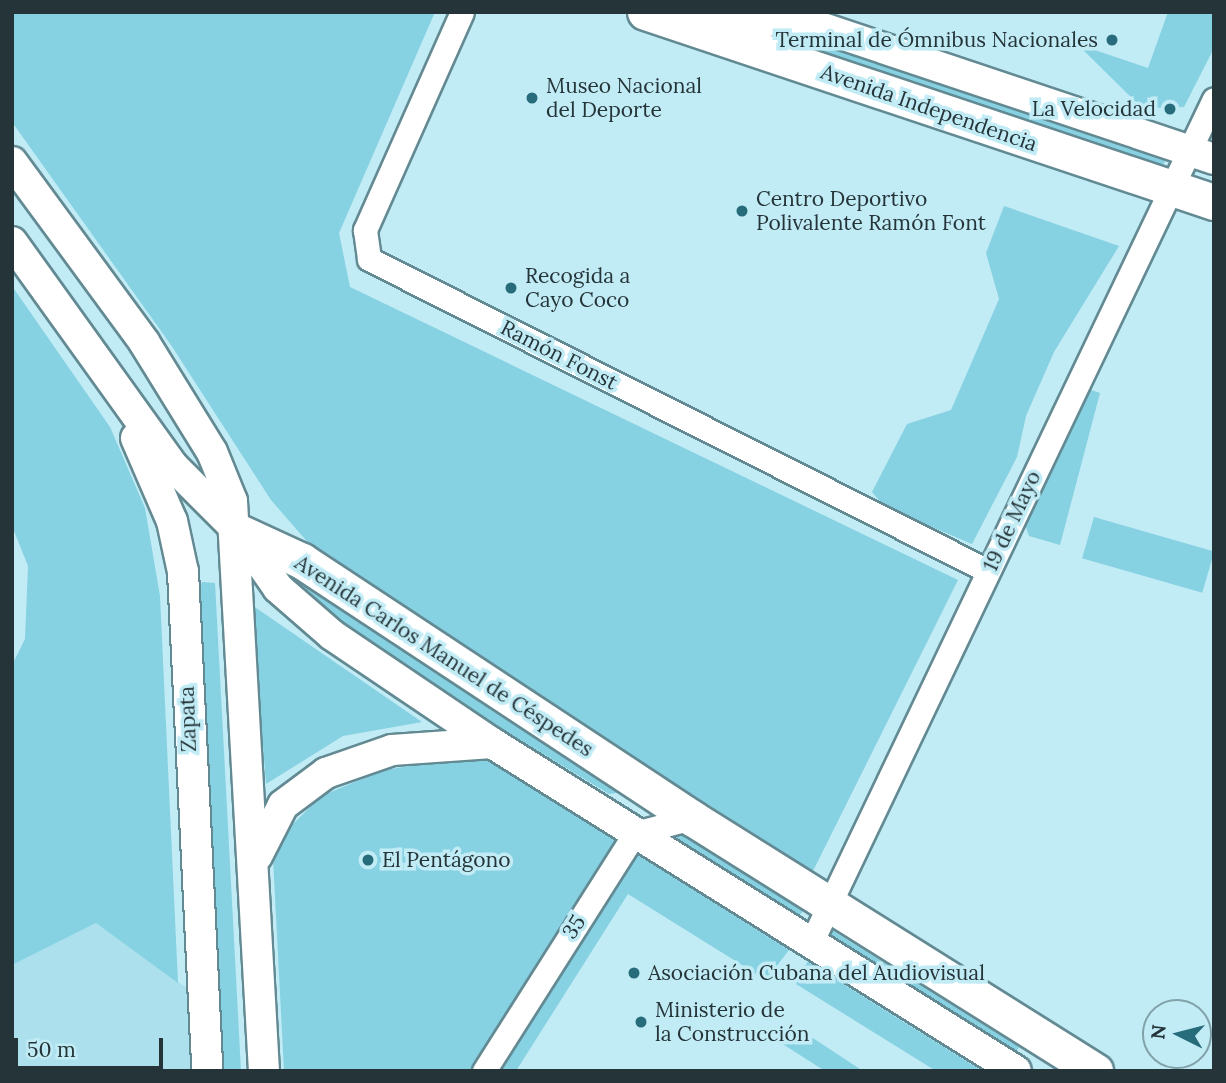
<!DOCTYPE html>
<html>
<head>
<meta charset="utf-8">
<style>
  body { margin:0 }
  #map { position:relative; width:1226px; height:1083px; overflow:hidden; background:#c1ebf5; font-family:Lora,serif }
  div>[style] { position:absolute }
  [style*='--x'] { left:calc(var(--x)*1px); top:calc(var(--y)*1px); width:calc(var(--w)*1px); rotate:calc(var(--a)*1deg) }
  .built>* { inset:0; background:#ace0ec }
  .green>* { inset:0; background:#86d1e2; transform-origin:0 0 }
  .roads { filter:drop-shadow(2px 0 #638a93) drop-shadow(-2px 0 #638a93) drop-shadow(0 2px #638a93) drop-shadow(0 -2px #638a93) }
  .minor>* { height:23px; margin:-11.5px; padding:0 11.5px; transform-origin:11.5px; border-radius:11.5px; background:#fff }
  .major>* { height:30px; margin:-15px; padding:0 15px; transform-origin:15px; border-radius:15px; background:#fff }
  .highway>* { height:35px; margin:-17.5px; padding:0 17.5px; transform-origin:17.5px; border-radius:17.5px; background:#fff }
  .dots>* { width:19px; height:19px; translate:-50% -50%; box-sizing:border-box; border:4px solid #c1ebf5; border-radius:50% }
  span { translate:-50% -50%; white-space:nowrap; text-align:center; line-height:1.15; -webkit-text-stroke:7px #c1ebf5; paint-order:stroke }
  .poi-label { font-size:21px; color:#243438 }
  .right { translate:-100% -50%; text-align:right }
  .left { translate:0 -50%; text-align:left }
  .street-label { font-size:21px; color:#243438 }
  .frame { position:absolute; inset:0; border:14px solid #243438; pointer-events:none }
  .north { position:absolute; left:1142px; top:999px; width:70px; height:70px; box-sizing:border-box; background:#c1ebf5; border:2px solid #82a2a9; border-radius:50%; rotate:276deg; font-size:19px; font-weight:700; line-height:28px; text-align:center; color:#243438 }
  .north::after { content:''; display:block; margin:auto; width:24px; height:32px; background:#266c7b; clip-path:polygon(50% 0,100% 100%,50% 72%,0 100%) }
  .scale { position:absolute; left:14px; top:1038px; width:149px; height:32px; box-sizing:border-box; border:4px solid #243438; border-top:0; padding-left:9px; font-size:21px; line-height:24px; white-space:nowrap; color:#243438; -webkit-text-stroke:5px #c1ebf5; paint-order:stroke }
</style>
</head>
<body>
<div id="map">
  <div class="built">
    <i style="clip-path:polygon(96px 923px,202px 999px,207px 1071px,12px 1071px,12px 965px)"></i>
  </div>
  <div class="green">
    <i style="clip-path:polygon(12px 12px,435px 12px,339px 233px,350px 287px,958px 580px,813px 871px,324px 561px,271px 500px,171px 345px,12px 122px)"></i>
    <i style="clip-path:polygon(1168px 12px,1214px 12px,1214px 48px,1184px 107px,1151px 108px,1138px 104px,1077px 44px,1148px 68px)"></i>
    <i style="clip-path:polygon(807px 39px,1165px 161px,1161px 170px,769px 40px)"></i>
    <i style="clip-path:polygon(1004px 206px,1119px 246px,1054px 352px,1026px 416px,1017px 457px,972px 544px,885px 507px,872px 492px,907px 424px,951px 410px,999px 299px,986px 253px)"></i>
    <i style="clip-path:polygon(12px 286px,110px 427px,145px 508px,160px 596px,178px 983px,96px 923px,12px 965px,12px 665px,25px 639px,28px 566px,12px 526px)"></i>
    <i style="clip-path:polygon(1085px 388px,1100px 393px,1060px 545px,1029px 536px,1023px 519px)"></i>
    <i style="left:1094px;top:517px;width:125px;height:43px;rotate:16deg"></i>
    <i style="clip-path:polygon(278px 569px,312px 586px,629px 791px,609px 794px,499px 727px,332px 615px)"></i>
    <i style="clip-path:polygon(202px 582px,215px 583px,241px 1071px,217px 1071px,193px 618px)"></i>
    <i style="clip-path:polygon(252px 605px,422px 722px,343px 736px,266px 784px)"></i>
    <i style="clip-path:polygon(454px 759px,487px 760px,789px 950px,766px 980px,628px 894px,516px 1071px,284px 1071px,273px 858px,287px 830px,321px 796px,384px 770px)"></i>
    <i style="clip-path:polygon(690px 832px,802px 905px,802px 913px,795px 916px,672px 835px)"></i>
    <i style="left:830px;top:929px;width:223px;height:11px;rotate:32deg"></i>
    <i style="clip-path:polygon(808px 961px,808px 962px,982px 1071px,936px 1071px,796px 984px)"></i>
    <i style="clip-path:polygon(790px 1023px,863px 1071px,825px 1071px,781px 1043px)"></i>
  </div>
  <div class="roads">
    <div class="minor">
      <i style="--x:462;--y:12;--w:239;--a:114"></i>
      <i style="--x:365;--y:230;--w:29;--a:82"></i>
      <i style="--x:369;--y:259;--w:693;--a:26.75"></i>
      <i style="--x:811;--y:943;--w:935;--a:-64.48"></i>
      <i style="--x:484;--y:1071;--w:282;--a:-57.6"></i>
      <i style="--x:635;--y:833;--w:59;--a:-14.7"></i>
    </div>
    <div class="major">
      <i style="--x:775;--y:12;--w:463;--a:18.5"></i>
      <i style="--x:12;--y:162;--w:223;--a:53.7"></i>
      <i style="--x:144;--y:342;--w:129;--a:58.3"></i>
      <i style="--x:212;--y:452;--w:53;--a:67.8"></i>
      <i style="--x:232;--y:501;--w:571;--a:86.79"></i>
      <i style="--x:12;--y:242;--w:276;--a:54.3"></i>
      <i style="--x:173;--y:466;--w:93;--a:45"></i>
      <i style="--x:239;--y:532;--w:68;--a:55.1"></i>
      <i style="--x:278;--y:588;--w:72;--a:41"></i>
      <i style="--x:332;--y:635;--w:193;--a:34"></i>
      <i style="--x:492;--y:743;--w:618;--a:32.04"></i>
      <i style="--x:136;--y:438;--w:90;--a:66.6"></i>
      <i style="--x:172;--y:521;--w:52;--a:77.8"></i>
      <i style="--x:183;--y:572;--w:500;--a:87.2"></i>
      <i style="--x:257;--y:856;--w:57;--a:-63"></i>
      <i style="--x:283;--y:805;--w:54;--a:-36.7"></i>
      <i style="--x:326;--y:773;--w:70;--a:-19.2"></i>
      <i style="--x:392;--y:750;--w:100;--a:-4"></i>
    </div>
    <div class="highway">
      <i style="--x:645;--y:12;--w:600;--a:18.47"></i>
      <i style="--x:699;--y:25;--w:87;--a:-5.9"></i>
      <i style="--x:239;--y:532;--w:69;--a:24.7"></i>
      <i style="--x:302;--y:561;--w:467;--a:33.4"></i>
      <i style="--x:692;--y:818;--w:476;--a:32.1"></i>
    </div>
  </div>
  <div class="dots">
    <i style="left:1112px;top:40px;background:#266c7b"></i>
    <i style="left:532px;top:98px;background:#266c7b"></i>
    <i style="left:1170px;top:109px;background:#266c7b"></i>
    <i style="left:742px;top:211px;background:#266c7b"></i>
    <i style="left:511px;top:288px;background:#266c7b"></i>
    <i style="left:368px;top:860px;background:#266c7b"></i>
    <i style="left:634px;top:973px;background:#266c7b"></i>
    <i style="left:641px;top:1022px;background:#266c7b"></i>
  </div>
  <div class="poi-label">
    <span class="right" style="left:1098px;top:40px">Terminal de Ómnibus Nacionales</span>
    <span class="left" style="left:546px;top:98px">Museo Nacional<br>del Deporte</span>
    <span class="right" style="left:1156px;top:109px">La Velocidad</span>
    <span class="left" style="left:756px;top:211px">Centro Deportivo<br>Polivalente Ramón Font</span>
    <span class="left" style="left:525px;top:288px">Recogida a<br>Cayo Coco</span>
    <span class="left" style="left:382px;top:860px">El Pentágono</span>
    <span class="left" style="left:648px;top:973px">Asociación Cubana del Audiovisual</span>
    <span class="left" style="left:655px;top:1022px">Ministerio de<br>la Construcción</span>
  </div>
  <div class="street-label">
    <span style="left:929px;top:108px;rotate:19deg">Avenida Independencia</span>
    <span style="left:559px;top:355px;rotate:27deg">Ramón Fonst</span>
    <span style="left:1012px;top:521px;rotate:-65deg">19 de Mayo</span>
    <span style="left:444px;top:656px;rotate:33deg">Avenida Carlos Manuel de Céspedes</span>
    <span style="left:188px;top:719px;rotate:-92deg">Zapata</span>
    <span style="left:574px;top:927px;rotate:-56deg">35</span>
  </div>
  <div class="frame"></div>
  <div class="north">N</div>
  <div class="scale">50 m</div>
</div>
</body>
</html>
